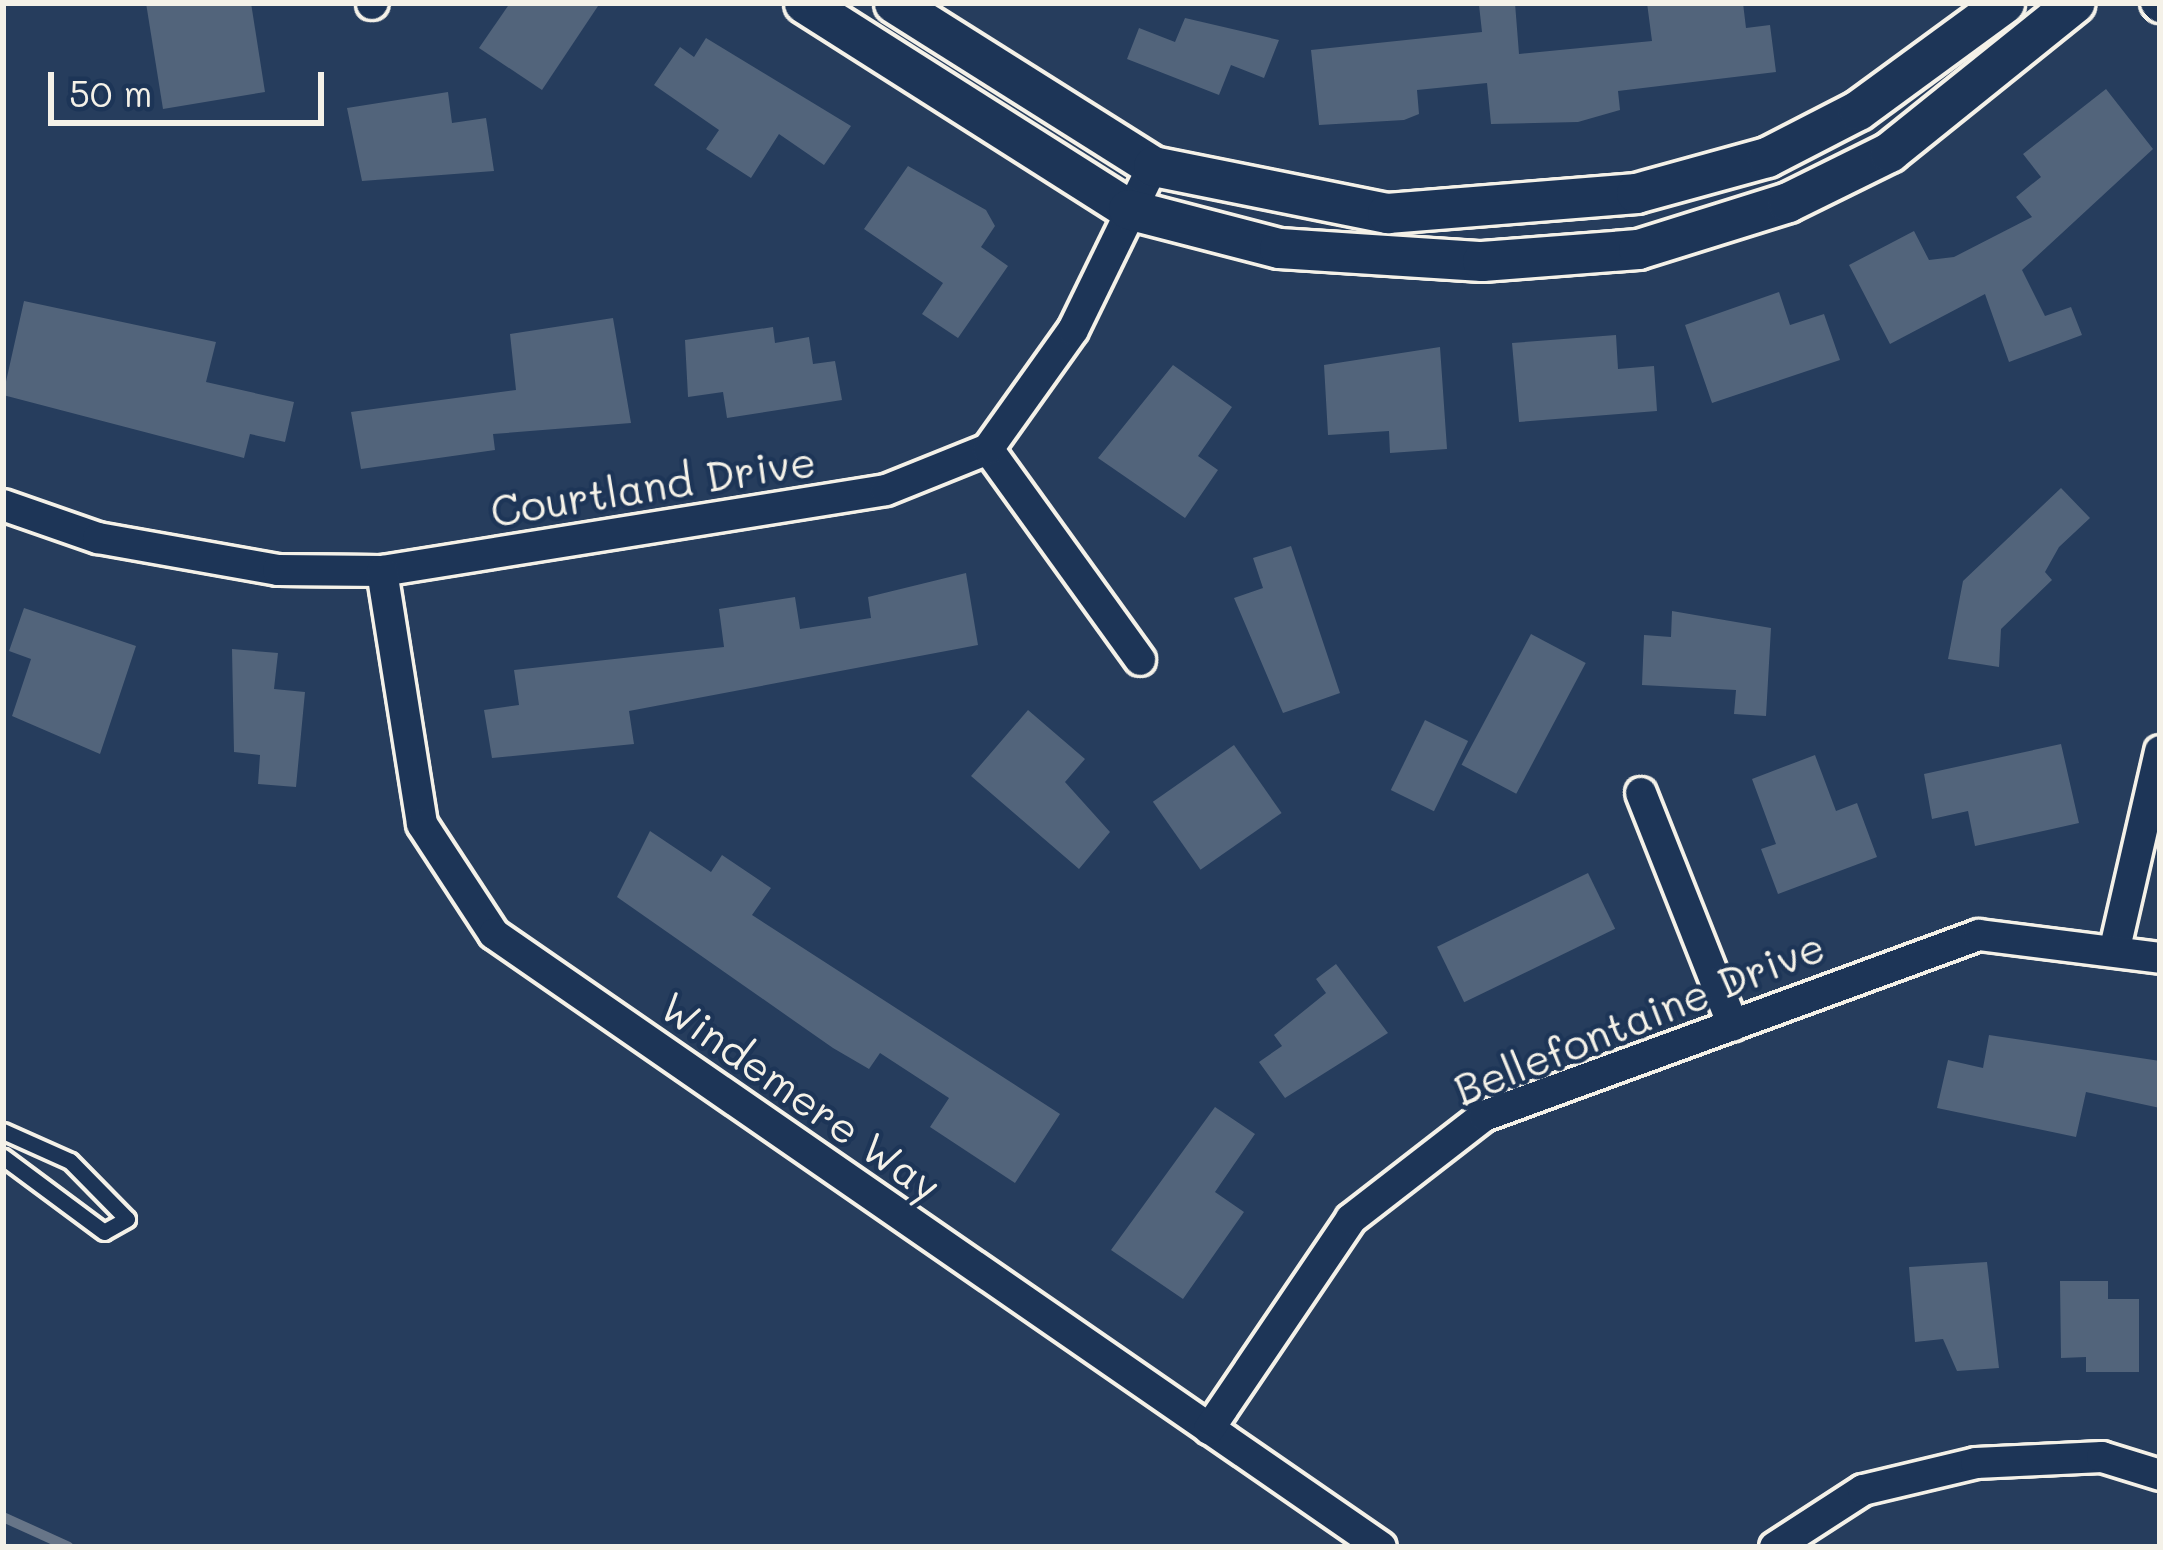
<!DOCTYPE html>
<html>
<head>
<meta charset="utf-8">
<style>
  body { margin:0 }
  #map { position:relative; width:2163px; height:1550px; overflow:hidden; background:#263d5d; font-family:Mali,sans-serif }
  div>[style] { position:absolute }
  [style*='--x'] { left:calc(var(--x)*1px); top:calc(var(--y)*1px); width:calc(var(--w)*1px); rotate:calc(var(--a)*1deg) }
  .stream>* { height:10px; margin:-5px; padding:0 5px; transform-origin:5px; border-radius:5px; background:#677588 }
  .building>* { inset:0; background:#52647b; transform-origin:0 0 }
  .roads { filter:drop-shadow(3px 0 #f4f1e8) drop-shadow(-3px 0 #f4f1e8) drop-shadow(0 3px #f4f1e8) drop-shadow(0 -3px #f4f1e8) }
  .service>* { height:15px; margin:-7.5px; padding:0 7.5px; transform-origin:7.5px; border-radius:7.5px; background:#1d3557 }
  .minor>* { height:30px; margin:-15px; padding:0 15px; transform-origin:15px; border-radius:15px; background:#1d3557 }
  .tertiary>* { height:39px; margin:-19.5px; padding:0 19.5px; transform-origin:19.5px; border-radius:19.5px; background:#1d3557 }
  span { translate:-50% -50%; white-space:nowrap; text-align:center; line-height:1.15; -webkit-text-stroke:9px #1d3557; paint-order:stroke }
  .street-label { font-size:42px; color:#f4f1e8 }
  .frame { position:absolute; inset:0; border:6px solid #f4f1e8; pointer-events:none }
  .scale { position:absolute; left:48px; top:72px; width:276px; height:54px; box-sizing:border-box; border:6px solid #f4f1e8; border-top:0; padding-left:15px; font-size:36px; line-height:42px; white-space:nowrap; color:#f4f1e8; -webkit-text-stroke:9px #1d3557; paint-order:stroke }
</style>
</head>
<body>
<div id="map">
  <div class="stream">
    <i style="--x:3;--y:1517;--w:72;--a:24.4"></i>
  </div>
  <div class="building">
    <i style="clip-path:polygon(146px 3px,251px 3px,265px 92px,163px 109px)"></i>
    <i style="clip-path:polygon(510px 3px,600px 3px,542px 90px,479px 48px)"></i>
    <i style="clip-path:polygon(1496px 3px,1515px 3px,1519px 54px,1652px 41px,1647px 3px,1743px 3px,1746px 28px,1770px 25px,1776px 72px,1618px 91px,1620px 110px,1578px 122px,1491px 124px,1487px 83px,1417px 90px,1419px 114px,1404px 120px,1319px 125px,1311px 50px,1482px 32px,1479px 5px)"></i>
    <i style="clip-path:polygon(1185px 18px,1279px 40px,1264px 78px,1231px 65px,1219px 95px,1127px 59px,1139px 28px,1175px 42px)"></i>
    <i style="clip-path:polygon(706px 38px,851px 126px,824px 165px,779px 134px,751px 178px,706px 149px,719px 130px,654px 85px,680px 47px,694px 57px)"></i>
    <i style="clip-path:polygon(2106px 89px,2153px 149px,2022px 270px,2045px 316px,2071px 307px,2082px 335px,2009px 362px,1985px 294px,1890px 344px,1849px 265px,1914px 231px,1929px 260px,1954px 257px,2032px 217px,2016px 197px,2041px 177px,2023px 154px)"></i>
    <i style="clip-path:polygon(448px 92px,452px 123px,486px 118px,494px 171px,362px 181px,347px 108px)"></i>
    <i style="clip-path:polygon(908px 166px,986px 210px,995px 226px,981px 247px,1008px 266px,958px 338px,922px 314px,943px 283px,864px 229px)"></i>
    <i style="clip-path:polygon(1779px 292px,1790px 325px,1824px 314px,1840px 360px,1712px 403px,1685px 325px)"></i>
    <i style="clip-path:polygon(24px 301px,216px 342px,206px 382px,294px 402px,285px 442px,250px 434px,244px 458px,3px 395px)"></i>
    <i style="clip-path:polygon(613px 318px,631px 423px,493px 434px,495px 450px,361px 469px,351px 412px,516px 390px,510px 334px)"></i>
    <i style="clip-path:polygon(773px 327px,775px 343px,809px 337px,813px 364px,835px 361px,842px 400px,727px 418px,723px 392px,688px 397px,685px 340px)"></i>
    <i style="clip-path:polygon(1616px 335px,1618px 369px,1654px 366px,1657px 411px,1519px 422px,1512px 343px)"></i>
    <i style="clip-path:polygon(1440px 347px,1447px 449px,1390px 453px,1389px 431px,1328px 435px,1324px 365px)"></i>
    <i style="clip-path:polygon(1173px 365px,1232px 407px,1198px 456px,1218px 470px,1185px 518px,1098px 458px)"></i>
    <i style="clip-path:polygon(2061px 488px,2090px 518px,2059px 547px,2045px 572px,2052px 580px,2001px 629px,1999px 667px,1948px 659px,1963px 581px)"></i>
    <i style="clip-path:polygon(1291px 546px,1340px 693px,1283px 713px,1234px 598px,1263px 588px,1253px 558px)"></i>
    <i style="clip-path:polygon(966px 573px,978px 645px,629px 711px,634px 744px,492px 758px,484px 710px,519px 705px,514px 670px,724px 647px,719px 609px,795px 597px,800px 629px,871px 618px,868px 597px)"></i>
    <i style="clip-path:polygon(24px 608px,136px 646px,100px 754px,12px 716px,31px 659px,9px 651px)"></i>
    <i style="clip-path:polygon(1672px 611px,1771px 628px,1766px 716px,1734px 714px,1736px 690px,1642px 685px,1644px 635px,1671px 637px)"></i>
    <i style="left:1531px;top:634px;width:62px;height:148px;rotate:28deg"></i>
    <i style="clip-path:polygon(232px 649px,278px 653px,274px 689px,305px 692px,296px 787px,258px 784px,260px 755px,234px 752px)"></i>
    <i style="clip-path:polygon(1028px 710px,1085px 759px,1065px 782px,1110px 832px,1079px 869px,971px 776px)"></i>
    <i style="left:1425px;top:720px;width:48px;height:78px;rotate:26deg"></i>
    <i style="clip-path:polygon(2061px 744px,2079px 823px,1975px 846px,1968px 811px,1932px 819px,1924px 774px)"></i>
    <i style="left:1234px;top:745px;width:83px;height:99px;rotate:55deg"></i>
    <i style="clip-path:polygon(1815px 755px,1836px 811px,1857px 803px,1877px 857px,1778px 894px,1761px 849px,1776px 844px,1752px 779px)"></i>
    <i style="clip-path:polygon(650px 831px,711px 872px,722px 855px,771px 888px,752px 915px,1060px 1114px,1015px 1183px,930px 1127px,949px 1098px,880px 1053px,869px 1069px,833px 1048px,617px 897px)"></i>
    <i style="left:1588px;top:873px;width:62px;height:168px;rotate:64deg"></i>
    <i style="clip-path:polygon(1336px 964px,1388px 1033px,1285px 1098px,1259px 1062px,1282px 1046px,1274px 1035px,1326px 993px,1316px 979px)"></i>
    <i style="clip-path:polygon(1989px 1035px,2160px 1061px,2160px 1108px,2086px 1092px,2076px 1137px,1937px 1108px,1948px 1060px,1983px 1068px)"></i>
    <i style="clip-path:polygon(1215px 1107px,1255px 1134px,1215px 1192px,1244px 1212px,1183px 1299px,1111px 1250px)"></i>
    <i style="clip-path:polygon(1987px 1262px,1999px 1368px,1957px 1371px,1943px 1339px,1915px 1342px,1909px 1267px)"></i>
    <i style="clip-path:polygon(2060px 1281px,2108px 1281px,2108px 1299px,2139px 1299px,2139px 1372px,2086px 1372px,2086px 1357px,2061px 1358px)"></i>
  </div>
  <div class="roads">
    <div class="service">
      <i style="--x:3;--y:1131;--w:73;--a:24.1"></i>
      <i style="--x:70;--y:1161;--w:81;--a:45.5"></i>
      <i style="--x:127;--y:1219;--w:26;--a:151"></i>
      <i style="--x:104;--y:1232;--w:126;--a:-143.4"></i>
    </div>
    <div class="minor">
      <i style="--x:2156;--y:3;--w:6;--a:45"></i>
      <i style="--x:372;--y:4;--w:1;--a:-45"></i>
      <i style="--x:988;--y:449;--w:260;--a:54.2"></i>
      <i style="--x:3;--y:505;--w:101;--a:19.2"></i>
      <i style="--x:98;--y:538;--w:183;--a:10.1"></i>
      <i style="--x:278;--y:570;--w:104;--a:0.6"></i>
      <i style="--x:382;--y:571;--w:510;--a:-9.13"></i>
      <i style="--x:886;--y:490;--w:110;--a:-21.9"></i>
      <i style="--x:988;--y:449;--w:146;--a:-54.5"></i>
      <i style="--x:1073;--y:330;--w:182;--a:-64"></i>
      <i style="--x:382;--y:571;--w:256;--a:81"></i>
      <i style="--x:422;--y:824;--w:131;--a:56.8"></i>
      <i style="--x:494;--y:934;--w:1078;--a:34.65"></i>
      <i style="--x:1641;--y:793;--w:250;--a:68.4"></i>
      <i style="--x:2115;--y:948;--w:202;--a:-77.1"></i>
      <i style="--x:1209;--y:1429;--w:254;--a:-55.9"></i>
      <i style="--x:1351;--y:1219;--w:168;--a:-37.8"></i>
      <i style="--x:1484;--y:1116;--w:527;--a:-20.09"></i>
      <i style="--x:1979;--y:935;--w:182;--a:7.2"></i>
      <i style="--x:1775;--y:1547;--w:105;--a:-32.9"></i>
      <i style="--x:1863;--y:1490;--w:116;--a:-13.4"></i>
      <i style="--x:1976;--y:1463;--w:126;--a:-2.7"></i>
      <i style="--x:2102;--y:1457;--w:61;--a:17.2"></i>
    </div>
    <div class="tertiary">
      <i style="--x:804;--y:3;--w:384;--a:32.4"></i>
      <i style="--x:1128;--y:209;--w:156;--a:14.5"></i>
      <i style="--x:1279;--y:248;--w:203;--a:3.7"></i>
      <i style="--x:1482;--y:261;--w:156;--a:-4.4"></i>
      <i style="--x:1638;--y:249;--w:157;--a:-17.4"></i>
      <i style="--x:1788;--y:202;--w:113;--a:-26.3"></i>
      <i style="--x:1889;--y:152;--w:238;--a:-38.8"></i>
      <i style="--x:894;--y:3;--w:306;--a:32.2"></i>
      <i style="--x:1153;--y:166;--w:239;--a:11.4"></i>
      <i style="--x:1387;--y:213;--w:250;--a:-4.6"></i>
      <i style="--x:1636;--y:193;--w:136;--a:-15.4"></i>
      <i style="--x:1767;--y:157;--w:102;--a:-27.3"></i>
      <i style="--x:1858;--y:110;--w:181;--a:-36.2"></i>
    </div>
  </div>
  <div class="street-label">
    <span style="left:653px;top:486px;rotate:-9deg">Courtland Drive</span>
    <span style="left:1639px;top:1018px;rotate:-22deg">Bellefontaine Drive</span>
    <span style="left:801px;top:1096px;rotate:35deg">Windemere Way</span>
  </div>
  <div class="frame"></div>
  <div class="scale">50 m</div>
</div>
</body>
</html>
